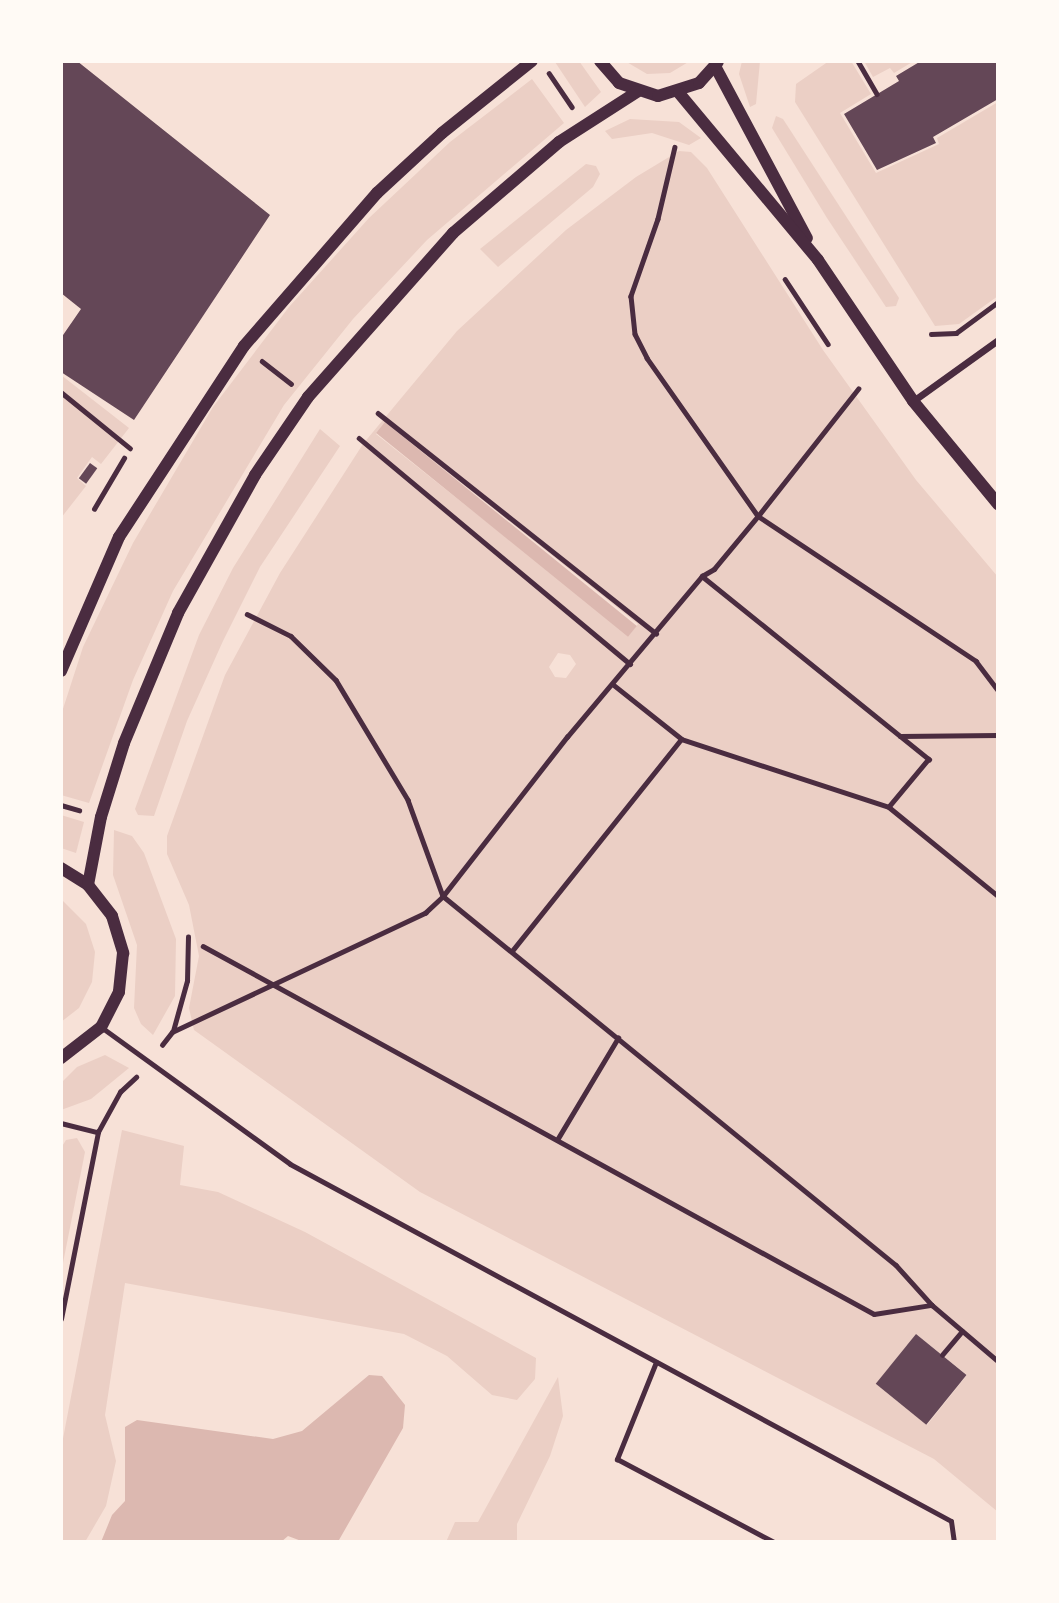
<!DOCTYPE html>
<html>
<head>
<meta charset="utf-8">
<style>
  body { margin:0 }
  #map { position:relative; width:1059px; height:1603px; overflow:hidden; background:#f7e1d7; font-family:Helvetica,sans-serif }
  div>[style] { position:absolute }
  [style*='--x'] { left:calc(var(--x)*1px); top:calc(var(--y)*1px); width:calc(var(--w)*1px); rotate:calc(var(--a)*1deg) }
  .green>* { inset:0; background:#ebcfc5 }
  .water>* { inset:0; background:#dcb8b0; transform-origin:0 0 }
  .building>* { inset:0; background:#644757; transform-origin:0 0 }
  .path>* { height:4.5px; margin:-2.25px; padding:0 2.25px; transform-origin:2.25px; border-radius:2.25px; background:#4a2c40 }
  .service>* { height:5px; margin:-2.5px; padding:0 2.5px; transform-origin:2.5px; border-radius:2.5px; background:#4a2c40 }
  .minor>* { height:7px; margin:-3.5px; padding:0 3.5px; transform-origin:3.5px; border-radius:3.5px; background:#4a2c40 }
  .tertiary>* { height:12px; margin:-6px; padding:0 6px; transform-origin:6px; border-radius:6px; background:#4a2c40 }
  span { translate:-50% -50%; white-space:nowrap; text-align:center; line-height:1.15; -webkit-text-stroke:7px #fffaf5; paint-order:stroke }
  .frame { position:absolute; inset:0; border:63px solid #fffaf5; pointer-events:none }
</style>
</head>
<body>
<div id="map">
  <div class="green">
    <i style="clip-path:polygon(579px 61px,601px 92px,585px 107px,555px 62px)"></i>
    <i style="clip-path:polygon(625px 61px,690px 61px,670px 73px,647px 74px)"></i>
    <i style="clip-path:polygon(742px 61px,760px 61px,756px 104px,750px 107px,739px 74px)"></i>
    <i style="clip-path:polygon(829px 61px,851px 61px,871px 94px,840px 113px,876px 173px,939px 144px,937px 138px,998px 102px,998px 296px,959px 324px,935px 326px,795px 102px,796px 84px)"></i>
    <i style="clip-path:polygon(864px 61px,914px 61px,894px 73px,890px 68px,873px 77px)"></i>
    <i style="clip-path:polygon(532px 79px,564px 123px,427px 240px,353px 319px,284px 405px,173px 591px,133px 680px,89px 803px,61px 795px,61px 715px,83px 647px,133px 543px,213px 407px,289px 307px,369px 218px,450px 142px)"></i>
    <i style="clip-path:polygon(776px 116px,783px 119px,899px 298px,896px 306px,886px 307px,827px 218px,772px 128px)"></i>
    <i style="clip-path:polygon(630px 119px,679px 122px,701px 138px,689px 145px,652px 133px,612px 139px,605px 131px)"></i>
    <i style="clip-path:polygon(evenodd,679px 151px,691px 152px,707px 168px,823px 350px,916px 480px,998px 577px,998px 1512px,934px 1459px,420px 1192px,194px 1030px,189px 1008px,199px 956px,189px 905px,167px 854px,167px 836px,225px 675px,280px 573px,363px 444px,457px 331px,566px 230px,636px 177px,679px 151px,386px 423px,638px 624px,629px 635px,376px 434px,386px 423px,679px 151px,558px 653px,570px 655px,576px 664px,566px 678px,555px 677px,549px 667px,558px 653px,679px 151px,916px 1334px,967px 1375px,927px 1425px,876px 1384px,916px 1334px)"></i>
    <i style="clip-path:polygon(586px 164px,596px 166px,600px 174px,593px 187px,498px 267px,480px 249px)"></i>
    <i style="clip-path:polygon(61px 375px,129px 428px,101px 464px,92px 457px,77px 478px,86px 486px,61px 518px)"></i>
    <i style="clip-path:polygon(320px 429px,340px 446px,260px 567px,223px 641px,187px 721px,154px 816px,138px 815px,135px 809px,199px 635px,233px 568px)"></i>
    <i style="clip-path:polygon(61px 815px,84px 822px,76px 853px,61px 848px)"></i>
    <i style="clip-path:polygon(114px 830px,132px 836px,144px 853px,176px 939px,175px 996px,153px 1035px,141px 1024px,134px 1008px,137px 945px,113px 875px)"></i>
    <i style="clip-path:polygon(61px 899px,86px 924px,95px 952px,92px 982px,79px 1008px,61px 1022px)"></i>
    <i style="clip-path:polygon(105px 1055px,129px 1068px,91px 1099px,61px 1110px,62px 1082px,77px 1067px)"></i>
    <i style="clip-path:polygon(122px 1130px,184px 1146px,180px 1185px,218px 1192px,305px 1232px,536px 1358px,535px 1379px,517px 1400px,492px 1395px,447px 1356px,404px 1334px,125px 1283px,105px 1415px,116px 1461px,106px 1506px,85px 1542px,61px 1542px,61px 1449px)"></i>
    <i style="clip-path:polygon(77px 1138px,85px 1152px,61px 1273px,61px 1148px,66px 1140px)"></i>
    <i style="clip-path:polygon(558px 1377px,563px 1416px,550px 1456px,517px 1524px,517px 1542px,446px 1542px,455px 1522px,478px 1522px)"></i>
  </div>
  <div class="water">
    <i style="left:385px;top:422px;width:324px;height:14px;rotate:39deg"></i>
    <i style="clip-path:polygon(369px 1375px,382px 1376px,405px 1405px,403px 1428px,339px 1540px,304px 1542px,288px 1536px,281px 1542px,101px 1542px,112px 1515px,125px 1501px,125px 1427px,137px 1420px,273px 1439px,302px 1431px)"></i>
  </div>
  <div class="building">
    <i style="clip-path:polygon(61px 61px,77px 61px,270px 215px,134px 420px,61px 372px,61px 338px,81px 309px,61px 293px)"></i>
    <i style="clip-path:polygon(921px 61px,998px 61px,998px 99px,933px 137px,936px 143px,877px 170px,844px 114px,899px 81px,896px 76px)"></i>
    <i style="left:90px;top:463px;width:9px;height:19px;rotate:36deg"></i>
    <i style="left:916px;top:1334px;width:65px;height:64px;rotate:39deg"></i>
  </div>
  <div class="path">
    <i style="--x:858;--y:61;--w:38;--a:60"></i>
    <i style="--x:549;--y:73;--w:41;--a:55.9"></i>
    <i style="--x:675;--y:147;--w:74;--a:103.3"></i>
    <i style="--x:658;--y:219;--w:82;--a:109.3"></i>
    <i style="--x:631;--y:296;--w:38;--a:84"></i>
    <i style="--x:635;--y:334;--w:27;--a:63"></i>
    <i style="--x:647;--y:358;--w:193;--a:54.9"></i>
    <i style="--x:758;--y:516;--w:262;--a:33.6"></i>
    <i style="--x:976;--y:661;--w:36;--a:53"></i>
    <i style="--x:785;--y:279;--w:78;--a:56.5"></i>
    <i style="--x:931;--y:334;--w:25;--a:-2"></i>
    <i style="--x:956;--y:333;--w:52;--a:-36.4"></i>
    <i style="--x:262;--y:361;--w:37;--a:38"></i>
    <i style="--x:61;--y:392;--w:89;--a:39.1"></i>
    <i style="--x:378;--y:413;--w:355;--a:38.4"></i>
    <i style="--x:359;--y:438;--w:353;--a:39.8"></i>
    <i style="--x:94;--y:509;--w:59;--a:-59.5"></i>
    <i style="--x:702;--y:576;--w:292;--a:38.9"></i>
    <i style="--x:929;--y:759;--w:62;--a:129.8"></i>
    <i style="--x:889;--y:807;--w:141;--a:39.2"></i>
    <i style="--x:247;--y:614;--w:49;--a:26.6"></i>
    <i style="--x:291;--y:636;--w:63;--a:44.4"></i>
    <i style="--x:336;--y:680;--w:140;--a:59"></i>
    <i style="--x:408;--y:800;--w:102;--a:70"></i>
    <i style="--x:443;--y:896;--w:584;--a:39.17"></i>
    <i style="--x:896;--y:1265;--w:54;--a:48"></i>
    <i style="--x:932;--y:1305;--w:87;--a:40.3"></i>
    <i style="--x:900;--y:736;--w:98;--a:-0.6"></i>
    <i style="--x:681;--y:739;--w:219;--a:18.1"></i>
    <i style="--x:61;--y:805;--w:19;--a:16"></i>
    <i style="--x:203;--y:946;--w:765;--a:28.74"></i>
    <i style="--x:874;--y:1314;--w:58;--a:-9"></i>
    <i style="--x:512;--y:951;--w:271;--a:-51.4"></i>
    <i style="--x:681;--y:739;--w:87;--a:-141.5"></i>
    <i style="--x:173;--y:1031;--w:52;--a:-74.4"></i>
    <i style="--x:187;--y:981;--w:44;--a:-88.7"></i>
    <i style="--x:162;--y:1045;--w:16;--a:-52"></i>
    <i style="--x:172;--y:1032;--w:280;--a:-25.2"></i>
    <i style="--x:425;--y:913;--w:25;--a:-43"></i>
    <i style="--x:443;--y:896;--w:202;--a:-52.1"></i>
    <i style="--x:567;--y:737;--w:210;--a:-50"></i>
    <i style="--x:702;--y:576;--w:14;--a:-30"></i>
    <i style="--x:714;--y:569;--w:69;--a:-50.3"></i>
    <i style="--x:758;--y:516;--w:162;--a:-51.8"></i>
    <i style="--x:61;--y:1123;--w:38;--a:14"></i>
    <i style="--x:98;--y:1132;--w:46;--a:-61.2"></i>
    <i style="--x:120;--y:1092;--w:22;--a:-43"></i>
    <i style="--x:557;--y:1140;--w:119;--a:-59.1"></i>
    <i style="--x:61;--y:1319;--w:191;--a:-78.8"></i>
    <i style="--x:942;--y:1355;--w:31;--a:-50"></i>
  </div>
  <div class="service">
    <i style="--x:101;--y:1027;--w:233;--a:35.9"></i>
    <i style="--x:290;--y:1164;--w:751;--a:28.37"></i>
    <i style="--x:951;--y:1521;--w:21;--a:82"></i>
    <i style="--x:656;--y:1362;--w:105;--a:111.9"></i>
    <i style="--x:617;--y:1459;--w:178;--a:27.9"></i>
  </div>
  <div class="minor">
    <i style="--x:913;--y:401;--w:105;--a:-35.7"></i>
  </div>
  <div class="tertiary">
    <i style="--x:600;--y:61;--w:29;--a:49"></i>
    <i style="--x:619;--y:83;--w:41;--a:18.4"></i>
    <i style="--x:658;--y:96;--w:43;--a:-17.6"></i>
    <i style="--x:699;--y:83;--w:28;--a:-48"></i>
    <i style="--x:715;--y:66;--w:195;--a:61.9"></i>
    <i style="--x:679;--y:93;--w:217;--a:50.2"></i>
    <i style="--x:818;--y:260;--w:170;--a:56"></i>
    <i style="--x:913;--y:401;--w:134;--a:50.5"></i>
    <i style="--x:61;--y:671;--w:146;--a:-66.6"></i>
    <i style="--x:119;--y:537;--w:228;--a:-56.8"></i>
    <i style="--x:244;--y:346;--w:203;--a:-49"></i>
    <i style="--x:377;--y:193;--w:88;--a:-42.7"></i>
    <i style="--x:442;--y:133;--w:115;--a:-38.7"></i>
    <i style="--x:61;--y:868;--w:32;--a:32"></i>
    <i style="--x:88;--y:885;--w:39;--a:52"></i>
    <i style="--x:112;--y:916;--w:39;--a:73"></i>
    <i style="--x:123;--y:953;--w:39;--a:96"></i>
    <i style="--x:119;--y:992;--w:39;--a:117"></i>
    <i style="--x:101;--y:1027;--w:51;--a:142.2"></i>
    <i style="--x:88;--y:885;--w:69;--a:-79.2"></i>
    <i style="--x:101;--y:817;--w:77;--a:-72.7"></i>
    <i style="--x:124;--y:743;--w:141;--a:-67.4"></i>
    <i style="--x:178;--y:613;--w:158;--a:-60.8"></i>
    <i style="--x:255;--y:475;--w:94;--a:-55.8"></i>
    <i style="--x:308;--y:397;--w:219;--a:-48.5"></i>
    <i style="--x:453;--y:233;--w:140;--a:-40.6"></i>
    <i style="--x:559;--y:142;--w:93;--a:-32.7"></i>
  </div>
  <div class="frame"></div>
</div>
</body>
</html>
